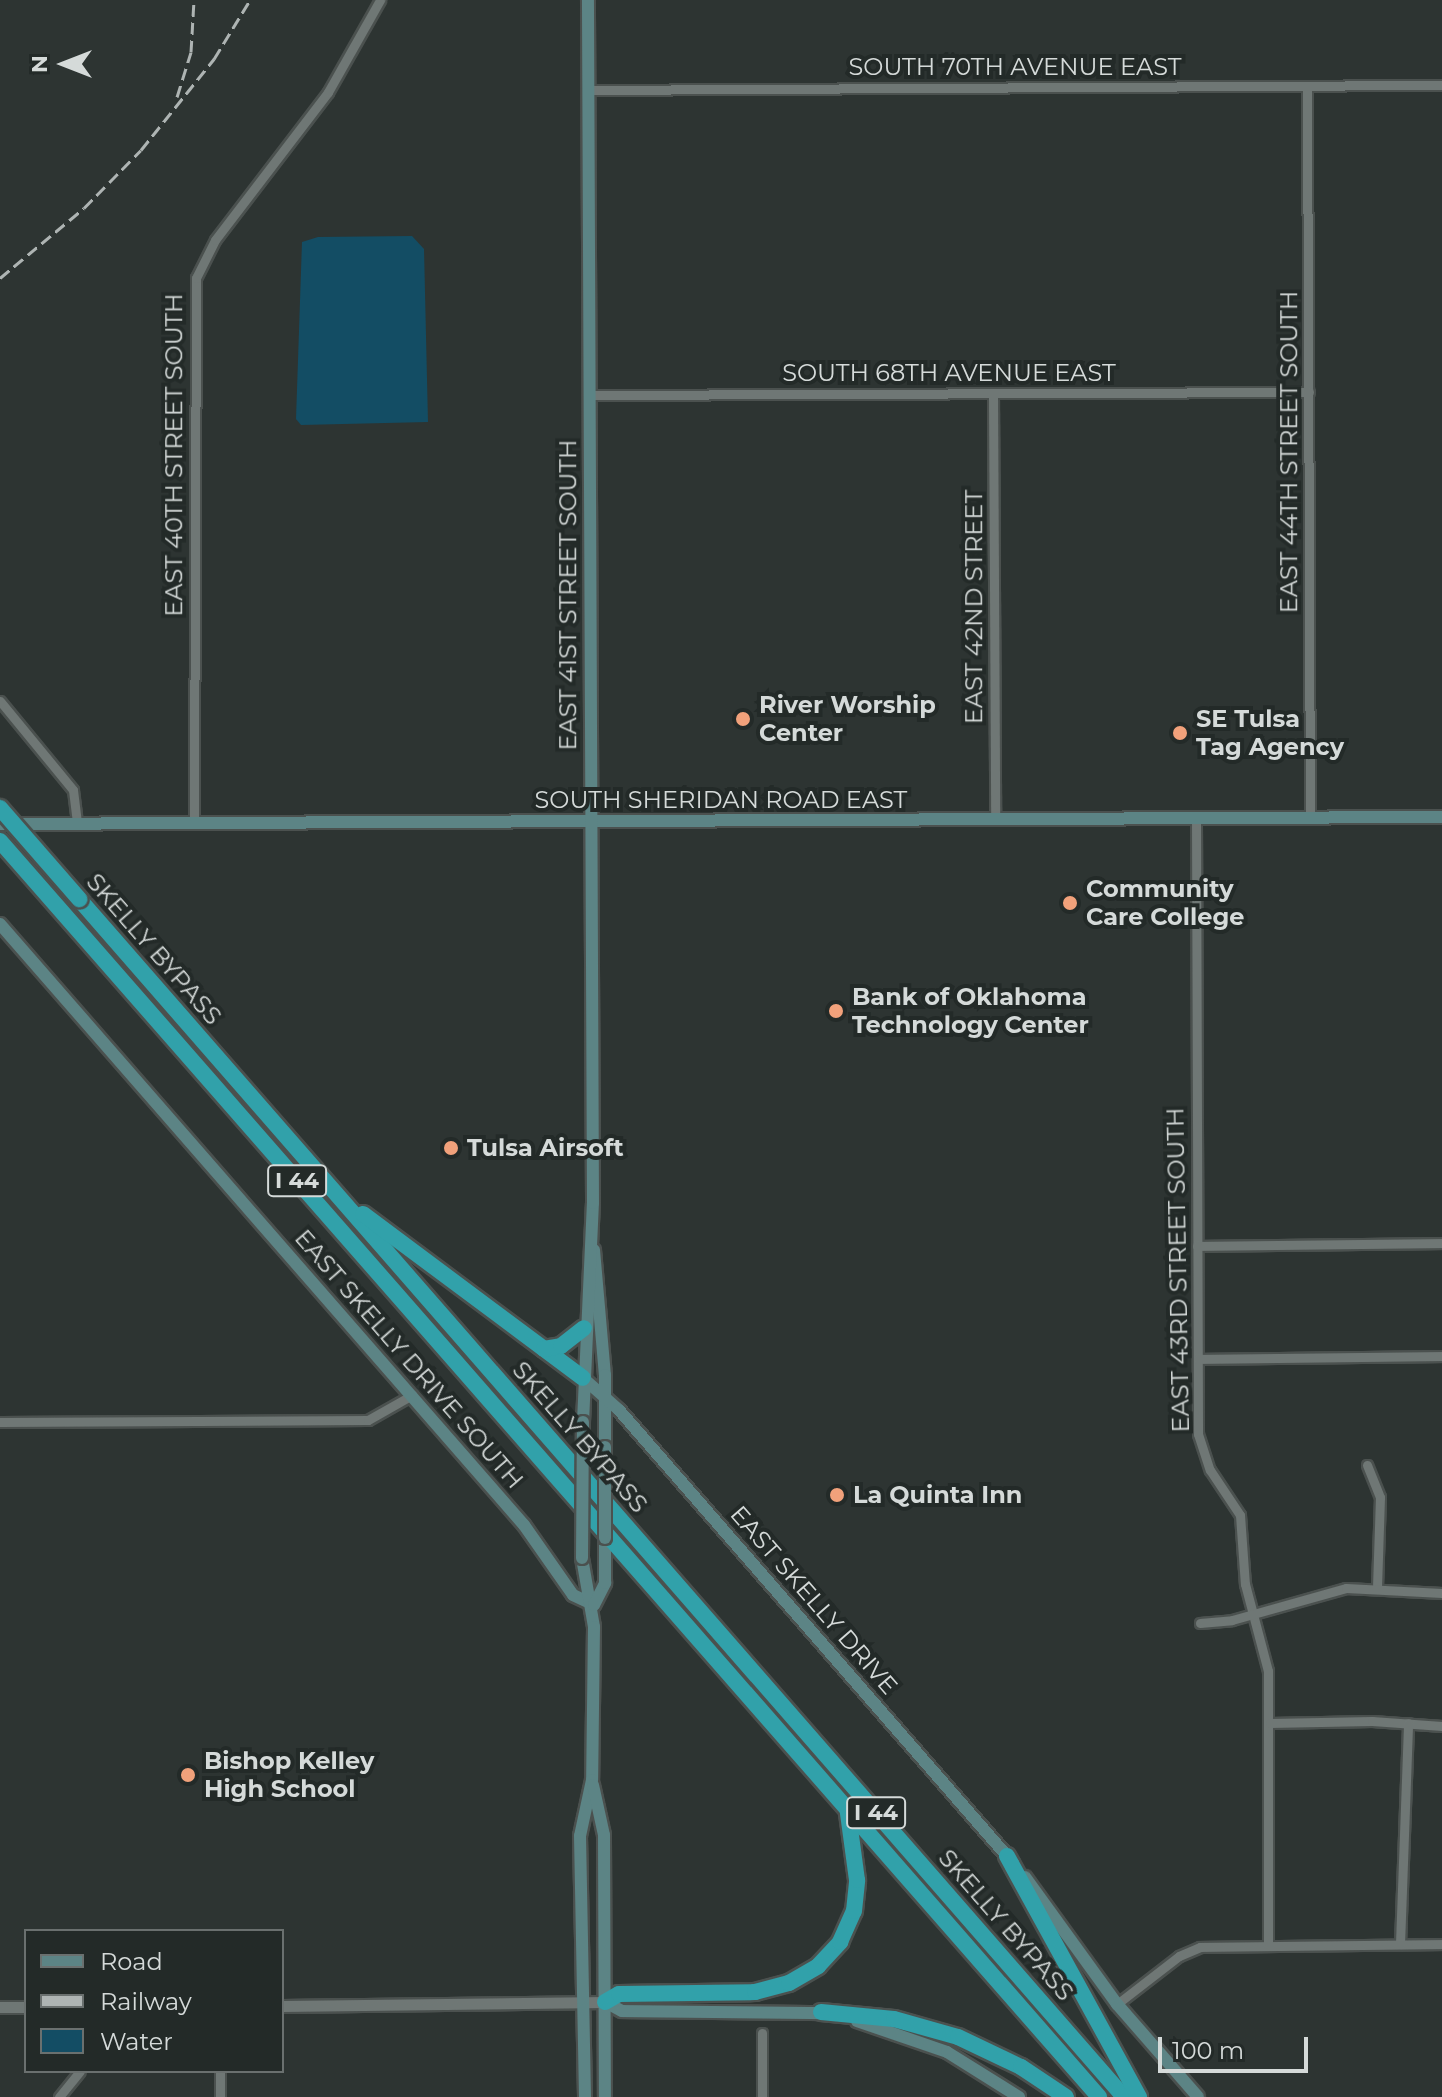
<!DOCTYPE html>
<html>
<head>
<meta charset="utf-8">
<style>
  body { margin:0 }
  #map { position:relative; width:1442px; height:2097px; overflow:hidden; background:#2d3432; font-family:Montserrat,sans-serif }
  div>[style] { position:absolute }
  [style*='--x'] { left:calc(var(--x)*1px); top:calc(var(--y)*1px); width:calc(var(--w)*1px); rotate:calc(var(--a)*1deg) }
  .water>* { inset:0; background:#134d64 }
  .roads { filter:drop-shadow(2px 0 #4b514f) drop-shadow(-2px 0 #4b514f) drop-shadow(0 2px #4b514f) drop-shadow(0 -2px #4b514f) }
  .minor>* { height:9px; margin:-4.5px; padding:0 4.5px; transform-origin:4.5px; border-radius:4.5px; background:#6f7775 }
  .tertiary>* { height:11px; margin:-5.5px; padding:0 5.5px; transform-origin:5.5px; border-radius:5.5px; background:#6f7775 }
  .secondary>* { height:12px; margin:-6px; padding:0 6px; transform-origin:6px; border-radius:6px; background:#5c8485 }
  .motorway>* { height:16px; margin:-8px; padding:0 8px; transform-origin:8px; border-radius:8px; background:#31a1aa }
  .rail>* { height:3px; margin-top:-1.5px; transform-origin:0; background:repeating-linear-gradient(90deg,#aeb4b3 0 12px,transparent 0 18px) }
  .bridges { filter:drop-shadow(2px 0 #4b514f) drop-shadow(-2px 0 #4b514f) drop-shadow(0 2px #4b514f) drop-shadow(0 -2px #4b514f) }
  .secondary-bridge>* { height:12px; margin:-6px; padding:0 6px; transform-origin:6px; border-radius:6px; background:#5c8485 }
  .motorway-bridge>* { height:16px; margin:-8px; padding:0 8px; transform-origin:8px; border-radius:8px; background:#31a1aa }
  .dots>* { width:22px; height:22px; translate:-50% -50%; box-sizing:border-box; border:4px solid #232a28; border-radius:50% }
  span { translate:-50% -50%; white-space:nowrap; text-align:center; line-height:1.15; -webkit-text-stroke:8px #232a28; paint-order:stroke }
  .shield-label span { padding:2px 6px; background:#232a28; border:2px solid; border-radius:6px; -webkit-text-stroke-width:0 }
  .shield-label { font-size:22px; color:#d5dad9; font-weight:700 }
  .street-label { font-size:24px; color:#d5dad9 }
  .poi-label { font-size:24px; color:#d5dad9; font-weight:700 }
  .left { translate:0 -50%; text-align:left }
  .legend { position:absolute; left:24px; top:1929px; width:260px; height:144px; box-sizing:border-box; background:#232a28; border:2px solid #6a706f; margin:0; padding:10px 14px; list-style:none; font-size:24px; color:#d5dad9 }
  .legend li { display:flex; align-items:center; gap:16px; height:40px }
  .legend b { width:40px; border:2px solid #6a706f }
  .north { position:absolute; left:24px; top:24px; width:80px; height:80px; -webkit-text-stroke:6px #232a28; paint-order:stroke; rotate:270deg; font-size:22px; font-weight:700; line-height:32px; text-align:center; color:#d5dad9 }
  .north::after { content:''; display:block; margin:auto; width:28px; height:36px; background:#d5dad9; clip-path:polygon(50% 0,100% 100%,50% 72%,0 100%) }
  .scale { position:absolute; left:1158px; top:2037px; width:150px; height:36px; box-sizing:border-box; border:4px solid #d5dad9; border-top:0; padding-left:10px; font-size:24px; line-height:28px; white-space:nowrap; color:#d5dad9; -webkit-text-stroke:6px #232a28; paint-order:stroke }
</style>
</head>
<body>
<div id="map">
  <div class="water">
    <i style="clip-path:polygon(412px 236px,424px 249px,428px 422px,301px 425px,296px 419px,302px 242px,318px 237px)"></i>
  </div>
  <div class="roads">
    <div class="minor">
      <i style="--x:1307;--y:86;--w:732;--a:89.77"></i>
      <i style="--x:588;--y:90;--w:854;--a:-0.34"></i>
      <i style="--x:993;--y:393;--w:427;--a:89.7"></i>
      <i style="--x:590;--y:395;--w:719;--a:-0.24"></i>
      <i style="--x:0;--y:701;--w:115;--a:50.6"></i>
      <i style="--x:73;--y:790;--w:34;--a:83"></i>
      <i style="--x:1196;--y:819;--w:615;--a:89.81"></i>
      <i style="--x:1198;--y:1434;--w:38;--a:72"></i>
      <i style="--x:1210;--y:1470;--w:54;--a:56.3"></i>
      <i style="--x:1240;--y:1515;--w:69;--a:85.9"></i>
      <i style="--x:1245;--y:1584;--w:90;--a:75.2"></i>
      <i style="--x:1268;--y:1671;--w:274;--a:90"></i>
      <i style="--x:194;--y:823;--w:545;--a:-89.79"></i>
      <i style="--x:196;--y:278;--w:42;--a:-63.4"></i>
      <i style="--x:215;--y:240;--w:186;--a:-52.6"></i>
      <i style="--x:328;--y:92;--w:106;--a:-60.5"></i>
      <i style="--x:1197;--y:1246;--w:245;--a:-0.7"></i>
      <i style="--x:1198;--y:1359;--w:244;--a:-0.7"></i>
      <i style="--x:0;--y:1422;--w:368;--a:-0.3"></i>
      <i style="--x:368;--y:1420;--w:51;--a:-29.6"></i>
      <i style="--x:1367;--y:1465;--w:35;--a:68"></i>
      <i style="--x:1380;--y:1497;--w:91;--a:91.9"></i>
      <i style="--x:1200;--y:1623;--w:32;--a:-5"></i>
      <i style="--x:1232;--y:1620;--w:118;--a:-15.7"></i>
      <i style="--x:1346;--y:1588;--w:96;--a:3"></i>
      <i style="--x:1270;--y:1723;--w:102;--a:-1.1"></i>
      <i style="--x:1372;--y:1721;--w:70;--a:4.1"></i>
      <i style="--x:1400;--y:1944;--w:221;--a:-87.9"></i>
      <i style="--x:1117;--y:2004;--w:78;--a:-37.7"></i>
      <i style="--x:1179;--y:1956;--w:23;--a:-23"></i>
      <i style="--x:1200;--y:1947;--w:242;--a:-0.7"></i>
      <i style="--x:762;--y:2033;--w:64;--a:90"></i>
      <i style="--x:220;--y:2071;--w:26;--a:90"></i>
      <i style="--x:59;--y:2097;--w:33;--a:-51"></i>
    </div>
    <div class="tertiary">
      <i style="--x:282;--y:2006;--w:323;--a:-0.7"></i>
      <i style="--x:0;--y:2007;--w:26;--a:0"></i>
    </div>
    <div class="secondary">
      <i style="--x:0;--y:824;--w:1442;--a:-0.28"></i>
      <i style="--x:0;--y:924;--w:797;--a:48.92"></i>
      <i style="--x:524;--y:1525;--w:85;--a:55"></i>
      <i style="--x:573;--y:1595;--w:23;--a:25"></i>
      <i style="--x:594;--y:1250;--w:125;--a:85"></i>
      <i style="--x:605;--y:1375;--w:72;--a:90"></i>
      <i style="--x:583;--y:1378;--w:48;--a:41.6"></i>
      <i style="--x:619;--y:1410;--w:600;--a:48.98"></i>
      <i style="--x:583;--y:1422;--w:219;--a:-87.4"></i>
      <i style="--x:593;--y:1203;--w:1203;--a:-90.24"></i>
      <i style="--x:582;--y:1558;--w:70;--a:80.1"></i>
      <i style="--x:594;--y:1627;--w:153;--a:90.7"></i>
      <i style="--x:592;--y:1780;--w:57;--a:102.1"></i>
      <i style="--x:580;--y:1836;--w:261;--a:88.9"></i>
      <i style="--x:594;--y:1605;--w:25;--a:-63"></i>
      <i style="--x:605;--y:1583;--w:45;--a:-90"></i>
      <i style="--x:593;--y:1785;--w:51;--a:77.6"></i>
      <i style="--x:604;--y:1835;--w:262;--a:89.8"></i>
      <i style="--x:1025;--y:1877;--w:157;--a:54.1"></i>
      <i style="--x:1117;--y:2004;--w:123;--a:48.9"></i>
      <i style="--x:605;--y:2002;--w:19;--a:28"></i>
      <i style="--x:622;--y:2011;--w:206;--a:0.6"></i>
      <i style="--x:857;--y:2021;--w:95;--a:19"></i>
      <i style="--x:947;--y:2052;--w:85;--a:32"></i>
    </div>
    <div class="motorway">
      <i style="--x:0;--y:841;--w:1669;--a:48.81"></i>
      <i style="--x:79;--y:899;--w:1590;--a:48.9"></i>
      <i style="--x:363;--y:1214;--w:274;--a:36.7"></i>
      <i style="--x:544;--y:1349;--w:17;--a:-10"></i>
      <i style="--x:561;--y:1346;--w:29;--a:-38"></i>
      <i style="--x:1007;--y:1856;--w:275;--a:61.3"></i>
      <i style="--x:605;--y:2002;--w:16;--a:-30"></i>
      <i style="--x:619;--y:1994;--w:136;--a:-0.8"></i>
      <i style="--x:755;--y:1992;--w:35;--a:-15"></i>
      <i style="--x:789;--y:1983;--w:34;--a:-30"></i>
      <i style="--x:818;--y:1966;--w:33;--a:-47"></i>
      <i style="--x:840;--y:1942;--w:34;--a:-66"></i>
      <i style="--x:854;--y:1911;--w:31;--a:-84"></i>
      <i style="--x:857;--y:1880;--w:68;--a:-97.7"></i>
      <i style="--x:821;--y:2012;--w:73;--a:5.5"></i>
      <i style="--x:894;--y:2019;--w:66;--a:15.7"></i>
      <i style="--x:958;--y:2037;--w:70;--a:25.5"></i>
      <i style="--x:1021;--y:2067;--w:54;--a:33.7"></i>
    </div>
  </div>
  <div class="rail">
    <i style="--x:177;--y:97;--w:47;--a:-72.7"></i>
    <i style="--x:191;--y:52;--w:52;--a:-86.7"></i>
    <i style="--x:0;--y:278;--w:109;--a:-39.8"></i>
    <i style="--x:84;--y:208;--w:81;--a:-45.5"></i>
    <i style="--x:141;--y:150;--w:117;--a:-51.3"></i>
    <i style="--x:214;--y:59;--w:69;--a:-58.6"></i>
  </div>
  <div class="bridges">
    <div class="secondary-bridge">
      <i style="--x:605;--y:1447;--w:91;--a:90"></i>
      <i style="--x:582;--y:1558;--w:136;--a:-89.6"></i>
    </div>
    <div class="motorway-bridge">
      <i style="--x:0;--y:808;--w:121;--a:49"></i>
    </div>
  </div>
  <div class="dots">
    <i style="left:743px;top:719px;background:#f1a17b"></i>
    <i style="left:1180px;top:733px;background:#f1a17b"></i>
    <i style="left:1070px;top:903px;background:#f1a17b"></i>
    <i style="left:836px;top:1011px;background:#f1a17b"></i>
    <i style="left:451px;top:1148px;background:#f1a17b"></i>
    <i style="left:837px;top:1495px;background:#f1a17b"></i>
    <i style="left:188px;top:1775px;background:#f1a17b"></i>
  </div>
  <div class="shield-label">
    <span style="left:297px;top:1181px">I 44</span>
    <span style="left:876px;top:1813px">I 44</span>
  </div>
  <div class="street-label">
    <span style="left:1015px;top:67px">SOUTH 70TH AVENUE EAST</span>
    <span style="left:949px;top:373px">SOUTH 68TH AVENUE EAST</span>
    <span style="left:1289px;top:452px;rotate:-90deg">EAST 44TH STREET SOUTH</span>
    <span style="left:174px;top:455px;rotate:-90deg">EAST 40TH STREET SOUTH</span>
    <span style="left:568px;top:595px;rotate:-90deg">EAST 41ST STREET SOUTH</span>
    <span style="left:974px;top:607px;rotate:-90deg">EAST 42ND STREET</span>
    <span style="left:721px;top:800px">SOUTH SHERIDAN ROAD EAST</span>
    <span style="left:154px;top:949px;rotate:49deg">SKELLY BYPASS</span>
    <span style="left:1178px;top:1270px;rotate:-91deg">EAST 43RD STREET SOUTH</span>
    <span style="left:409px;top:1359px;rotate:49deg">EAST SKELLY DRIVE SOUTH</span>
    <span style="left:580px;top:1437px;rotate:49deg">SKELLY BYPASS</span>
    <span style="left:814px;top:1600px;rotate:49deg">EAST SKELLY DRIVE</span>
    <span style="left:1006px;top:1925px;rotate:49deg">SKELLY BYPASS</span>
  </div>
  <div class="poi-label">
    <span class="left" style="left:759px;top:719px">River Worship<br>Center</span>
    <span class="left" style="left:1196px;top:733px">SE Tulsa<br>Tag Agency</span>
    <span class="left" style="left:1086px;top:903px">Community<br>Care College</span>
    <span class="left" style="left:852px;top:1011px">Bank of Oklahoma<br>Technology Center</span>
    <span class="left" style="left:467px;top:1148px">Tulsa Airsoft</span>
    <span class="left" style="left:853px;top:1495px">La Quinta Inn</span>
    <span class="left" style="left:204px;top:1775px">Bishop Kelley<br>High School</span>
  </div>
  <ul class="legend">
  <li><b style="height:10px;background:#5c8485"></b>Road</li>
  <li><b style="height:10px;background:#aeb4b3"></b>Railway</li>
  <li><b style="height:22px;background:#134d64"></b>Water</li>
  </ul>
  <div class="north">N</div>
  <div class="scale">100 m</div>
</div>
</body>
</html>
